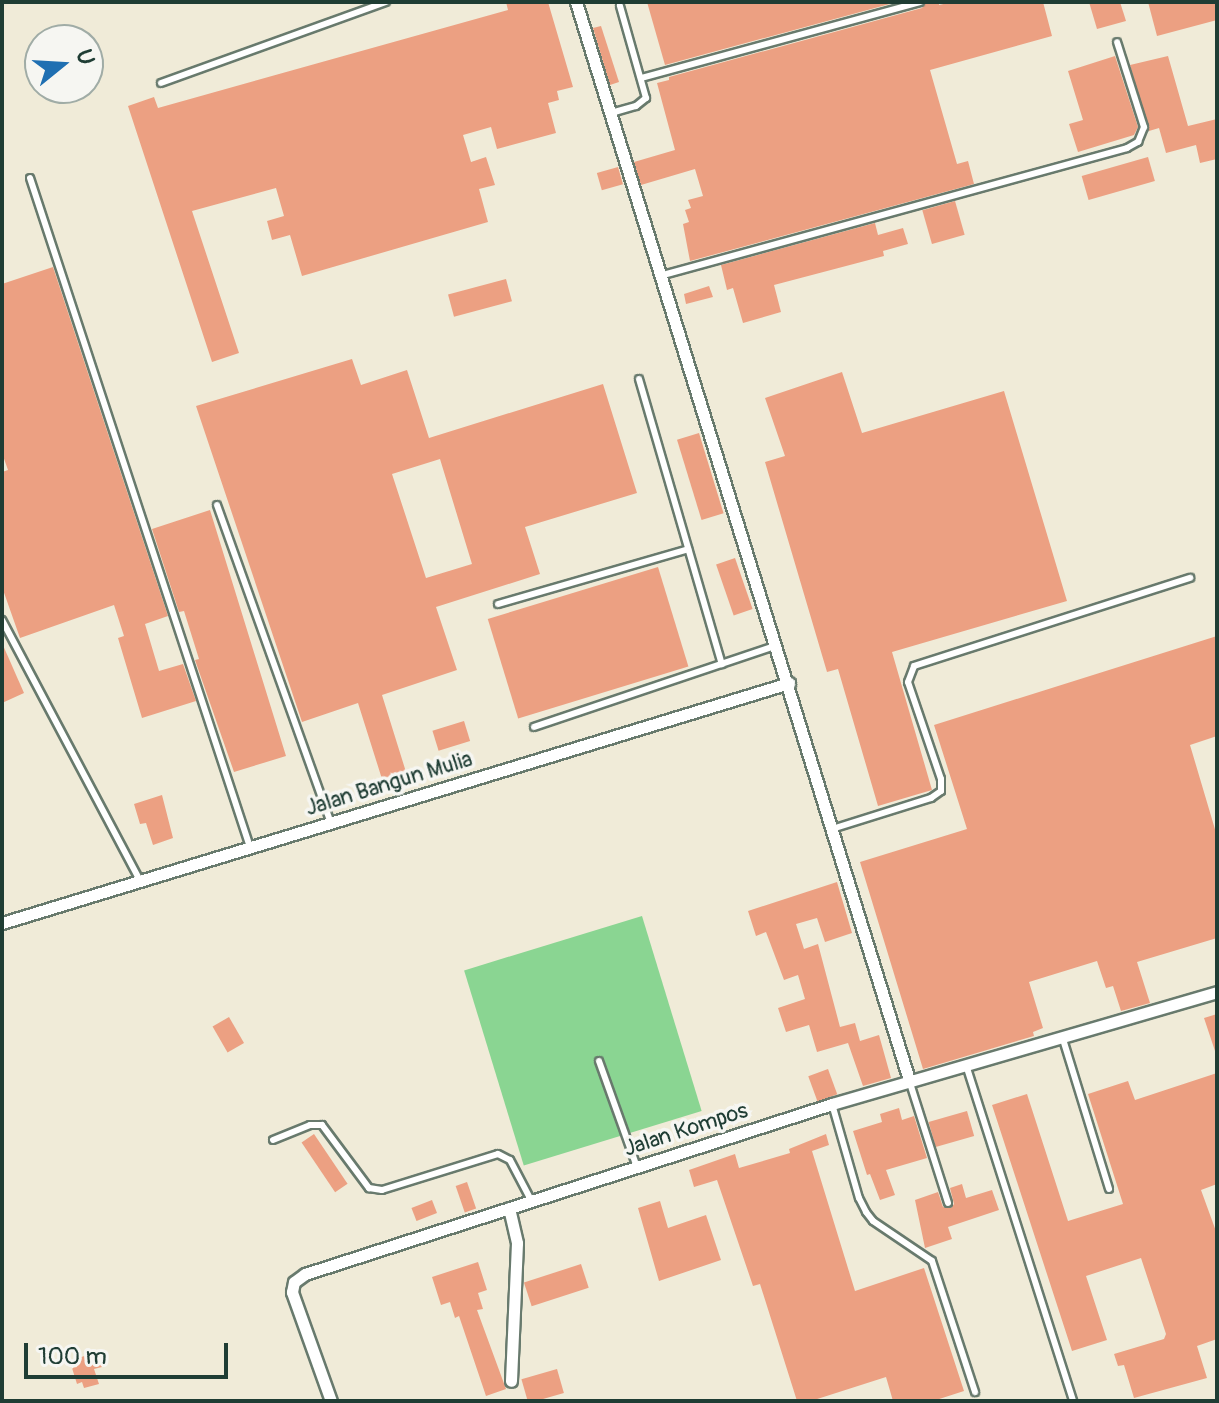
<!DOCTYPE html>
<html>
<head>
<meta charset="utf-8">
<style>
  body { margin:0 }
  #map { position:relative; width:1219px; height:1403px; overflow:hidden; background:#f0ebd8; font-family:Pangolin,sans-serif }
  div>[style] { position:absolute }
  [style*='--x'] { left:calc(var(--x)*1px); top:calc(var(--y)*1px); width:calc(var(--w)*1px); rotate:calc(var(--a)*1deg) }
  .green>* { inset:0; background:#8ad592; transform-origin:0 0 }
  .building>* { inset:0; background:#eca082; transform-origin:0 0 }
  .roads { filter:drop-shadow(2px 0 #687a6d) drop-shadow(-2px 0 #687a6d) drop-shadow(0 2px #687a6d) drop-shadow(0 -2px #687a6d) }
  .lane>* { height:6px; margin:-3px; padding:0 3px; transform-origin:3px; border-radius:3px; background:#fff }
  .street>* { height:11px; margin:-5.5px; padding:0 5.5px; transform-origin:5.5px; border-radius:5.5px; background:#fff }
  span { translate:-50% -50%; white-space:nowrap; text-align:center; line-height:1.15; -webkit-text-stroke:7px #f6f6f2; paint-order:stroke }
  .street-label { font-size:22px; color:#1f3d34 }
  .frame { position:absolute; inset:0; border:4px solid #1f3d34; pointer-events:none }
  .north { position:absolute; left:24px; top:24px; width:80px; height:80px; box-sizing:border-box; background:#f6f6f2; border:2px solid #a0aca6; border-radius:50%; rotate:72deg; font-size:22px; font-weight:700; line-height:32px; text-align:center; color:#1f3d34 }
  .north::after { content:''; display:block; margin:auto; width:28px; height:36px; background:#1f6fb2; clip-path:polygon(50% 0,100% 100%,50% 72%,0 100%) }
  .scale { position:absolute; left:24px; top:1343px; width:204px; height:36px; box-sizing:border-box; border:4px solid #1f3d34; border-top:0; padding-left:10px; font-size:24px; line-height:28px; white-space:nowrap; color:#1f3d34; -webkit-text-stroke:6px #f6f6f2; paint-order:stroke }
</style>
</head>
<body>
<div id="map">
  <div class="green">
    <i style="left:642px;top:916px;width:204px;height:186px;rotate:73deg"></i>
  </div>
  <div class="building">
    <i style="clip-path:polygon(506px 2px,548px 2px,573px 87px,557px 91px,559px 100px,548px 103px,556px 133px,497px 149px,491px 127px,463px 135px,471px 162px,486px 157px,495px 185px,479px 189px,488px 222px,302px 276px,290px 235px,272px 240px,267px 221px,284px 216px,276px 188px,192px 211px,239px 353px,212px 362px,128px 106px,154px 97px,158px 108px,508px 10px)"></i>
    <i style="clip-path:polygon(647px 2px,897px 2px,665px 65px)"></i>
    <i style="clip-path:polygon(926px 2px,939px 2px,939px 5px,952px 2px,1043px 2px,1052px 36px,930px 70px,957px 164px,968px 161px,974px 184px,690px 261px,683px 224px,689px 222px,685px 210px,691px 208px,688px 200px,703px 196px,695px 169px,641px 185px,634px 162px,675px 150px,657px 83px,669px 80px,669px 77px,922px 8px)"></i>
    <i style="clip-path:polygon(1089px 2px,1120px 2px,1126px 21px,1097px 29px)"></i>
    <i style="clip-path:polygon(1148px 2px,1217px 2px,1217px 20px,1157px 36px)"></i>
    <i style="clip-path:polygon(601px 26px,619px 82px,610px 85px,593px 28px)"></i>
    <i style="clip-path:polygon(1115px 56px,1138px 127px,1134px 135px,1078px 152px,1069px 124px,1083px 120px,1068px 71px)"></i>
    <i style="clip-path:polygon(1168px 56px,1188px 126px,1217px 119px,1217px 159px,1200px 163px,1196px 145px,1166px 153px,1159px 128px,1149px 131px,1130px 65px)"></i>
    <i style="left:1148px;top:157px;width:25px;height:69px;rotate:74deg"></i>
    <i style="left:618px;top:167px;width:18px;height:22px;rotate:74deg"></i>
    <i style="left:955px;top:201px;width:35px;height:34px;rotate:74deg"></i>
    <i style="clip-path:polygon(875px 223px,878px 235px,903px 228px,908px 244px,883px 251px,884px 256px,774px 285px,781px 312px,743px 323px,733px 288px,727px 290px,721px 265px)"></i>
    <i style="clip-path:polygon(53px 267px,168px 616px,145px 624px,159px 671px,183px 664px,196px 701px,142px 718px,118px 638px,124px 636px,114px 605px,20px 638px,2px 587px,2px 472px,8px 470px,2px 453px,2px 284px)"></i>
    <i style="left:506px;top:279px;width:23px;height:60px;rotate:75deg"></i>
    <i style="clip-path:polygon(709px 286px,713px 297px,686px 304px,684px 294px)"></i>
    <i style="clip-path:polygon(evenodd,352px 359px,361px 385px,407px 370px,429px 438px,603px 384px,637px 493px,525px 527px,540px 574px,436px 607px,457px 670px,382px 695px,406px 772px,382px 779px,358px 703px,302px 722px,196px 406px,352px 359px,440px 459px,472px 564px,426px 578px,392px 474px,440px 459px)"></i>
    <i style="clip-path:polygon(842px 372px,862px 433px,1004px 391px,1067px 601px,892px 652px,932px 790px,878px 806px,838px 669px,827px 672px,765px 462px,785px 456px,765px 398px)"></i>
    <i style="left:699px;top:433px;width:84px;height:23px;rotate:73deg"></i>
    <i style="clip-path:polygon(210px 510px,286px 756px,234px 772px,195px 660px,199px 659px,184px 611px,179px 612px,152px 529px)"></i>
    <i style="left:735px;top:558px;width:54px;height:20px;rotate:71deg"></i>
    <i style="left:658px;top:567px;width:104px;height:178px;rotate:73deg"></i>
    <i style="clip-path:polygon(1217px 636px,1217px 736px,1190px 745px,1217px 836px,1217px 938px,1137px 962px,1150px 1003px,1121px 1011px,1113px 986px,1106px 988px,1097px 961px,1029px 982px,1043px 1028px,1033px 1032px,1034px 1036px,923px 1069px,860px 862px,967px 829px,934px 725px)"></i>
    <i style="clip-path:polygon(2px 643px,24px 693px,2px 703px)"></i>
    <i style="left:464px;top:721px;width:21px;height:33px;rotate:73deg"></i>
    <i style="clip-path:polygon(162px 795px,173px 838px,153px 845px,146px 823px,140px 824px,134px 804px)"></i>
    <i style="clip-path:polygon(837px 882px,852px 933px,825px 942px,817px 918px,796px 924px,804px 949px,818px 944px,840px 1027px,855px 1023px,860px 1041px,879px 1035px,891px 1078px,863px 1086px,848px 1043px,817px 1052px,809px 1025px,786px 1032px,778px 1008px,805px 999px,798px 975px,784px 980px,766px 932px,756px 936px,748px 911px)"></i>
    <i style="clip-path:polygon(1217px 1014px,1217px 1050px,1215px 1051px,1204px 1018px)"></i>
    <i style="left:229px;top:1017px;width:30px;height:19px;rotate:60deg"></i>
    <i style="left:828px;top:1069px;width:27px;height:21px;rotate:70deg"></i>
    <i style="clip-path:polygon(1217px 1073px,1217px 1184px,1201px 1190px,1217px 1234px,1217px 1339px,1197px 1346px,1207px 1378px,1134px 1398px,1124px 1365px,1118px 1366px,1114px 1354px,1164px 1339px,1166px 1334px,1141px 1258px,1086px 1276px,1107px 1340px,1072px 1351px,992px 1105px,1027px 1094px,1068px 1221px,1123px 1204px,1088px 1094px,1128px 1081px,1135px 1100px)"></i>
    <i style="clip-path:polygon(899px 1108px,902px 1120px,914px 1116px,927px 1158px,886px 1170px,895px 1195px,880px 1200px,870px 1174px,867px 1175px,853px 1131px,882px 1122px,880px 1114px)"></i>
    <i style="left:967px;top:1111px;width:26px;height:40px;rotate:74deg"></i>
    <i style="left:314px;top:1134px;width:60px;height:15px;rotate:56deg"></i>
    <i style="clip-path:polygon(826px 1134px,829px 1145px,812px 1151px,855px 1291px,924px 1268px,964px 1391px,933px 1401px,893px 1401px,886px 1377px,811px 1401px,797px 1401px,760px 1284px,753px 1286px,717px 1180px,694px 1187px,689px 1170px,735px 1154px,739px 1168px,790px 1153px,789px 1149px)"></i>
    <i style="left:467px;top:1182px;width:28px;height:12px;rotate:71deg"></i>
    <i style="clip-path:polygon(962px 1184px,966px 1198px,992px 1190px,999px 1210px,948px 1227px,952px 1239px,925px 1248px,915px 1200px,938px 1192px,943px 1207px,951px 1208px,954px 1204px,950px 1188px)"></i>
    <i style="left:432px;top:1200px;width:14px;height:22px;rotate:69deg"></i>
    <i style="clip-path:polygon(660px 1201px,668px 1228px,706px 1215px,721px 1260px,659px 1281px,638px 1208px)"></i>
    <i style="clip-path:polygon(478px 1262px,487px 1290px,478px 1293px,483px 1309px,477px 1310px,506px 1389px,486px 1396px,459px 1316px,455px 1318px,450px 1302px,441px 1305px,432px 1277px)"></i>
    <i style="left:581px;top:1264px;width:25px;height:60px;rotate:72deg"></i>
    <i style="clip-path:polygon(97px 1352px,102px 1367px,94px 1369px,99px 1384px,84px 1388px,82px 1382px,77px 1384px,72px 1368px,77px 1367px,75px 1359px)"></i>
    <i style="left:557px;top:1369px;width:25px;height:37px;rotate:74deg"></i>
  </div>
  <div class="roads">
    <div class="lane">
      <i style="--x:641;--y:78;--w:289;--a:-15.2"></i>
      <i style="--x:161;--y:83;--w:239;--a:-19.8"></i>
      <i style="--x:611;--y:113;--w:26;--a:-16"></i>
      <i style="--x:636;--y:106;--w:13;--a:-39"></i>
      <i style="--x:646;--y:98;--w:96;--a:-105.8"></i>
      <i style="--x:30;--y:178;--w:704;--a:71.8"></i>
      <i style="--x:663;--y:275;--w:481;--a:-15.3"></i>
      <i style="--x:1127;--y:148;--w:13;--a:-29"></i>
      <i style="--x:1138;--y:142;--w:16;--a:-68"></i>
      <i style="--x:1144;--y:127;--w:89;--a:-107.6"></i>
      <i style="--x:639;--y:379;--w:297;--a:73.8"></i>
      <i style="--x:217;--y:505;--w:338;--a:70.3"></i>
      <i style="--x:498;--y:604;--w:198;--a:-16.1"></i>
      <i style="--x:2;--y:620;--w:295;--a:62.1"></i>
      <i style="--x:534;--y:727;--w:253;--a:-18.6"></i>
      <i style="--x:832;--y:829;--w:104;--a:-17.4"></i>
      <i style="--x:931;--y:798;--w:12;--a:-35"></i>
      <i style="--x:941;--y:791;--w:12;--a:-90"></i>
      <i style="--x:941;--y:779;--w:102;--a:-108.8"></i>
      <i style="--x:908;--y:682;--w:17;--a:-69"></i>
      <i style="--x:914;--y:666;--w:290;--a:-17.7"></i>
      <i style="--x:1062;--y:1036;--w:160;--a:72.9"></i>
      <i style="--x:599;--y:1061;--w:113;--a:70.3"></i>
      <i style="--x:966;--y:1065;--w:353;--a:72.3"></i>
      <i style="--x:909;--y:1080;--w:129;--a:72.4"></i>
      <i style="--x:832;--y:1104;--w:98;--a:74"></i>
      <i style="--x:859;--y:1198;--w:16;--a:63"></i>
      <i style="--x:866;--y:1212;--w:11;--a:52"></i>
      <i style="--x:873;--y:1221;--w:71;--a:34.1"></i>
      <i style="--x:932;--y:1261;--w:138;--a:71.8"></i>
      <i style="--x:273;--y:1140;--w:40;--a:-22"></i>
      <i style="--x:310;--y:1125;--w:12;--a:0"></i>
      <i style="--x:322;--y:1125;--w:79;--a:53.3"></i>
      <i style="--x:369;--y:1188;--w:13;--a:9"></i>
      <i style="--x:382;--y:1190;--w:121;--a:-17.2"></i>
      <i style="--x:498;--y:1154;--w:13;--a:27"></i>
      <i style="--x:510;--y:1160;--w:45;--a:62.3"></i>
    </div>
    <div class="street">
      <i style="--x:576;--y:2;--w:1128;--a:72.83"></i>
      <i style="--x:2;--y:923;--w:823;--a:-16.96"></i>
      <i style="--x:509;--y:1208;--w:36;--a:77"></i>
      <i style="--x:517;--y:1243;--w:138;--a:92.5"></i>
      <i style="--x:331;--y:1401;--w:116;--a:-109.7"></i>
      <i style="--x:292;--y:1292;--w:10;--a:-79"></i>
      <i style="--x:294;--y:1282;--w:14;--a:-36"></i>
      <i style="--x:305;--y:1274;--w:554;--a:-17.88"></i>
      <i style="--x:832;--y:1104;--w:401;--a:-16.2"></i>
    </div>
  </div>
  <div class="street-label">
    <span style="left:389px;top:784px;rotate:-17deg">Jalan Bangun Mulia</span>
    <span style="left:686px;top:1130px;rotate:-18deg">Jalan Kompos</span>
  </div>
  <div class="frame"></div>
  <div class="north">U</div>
  <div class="scale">100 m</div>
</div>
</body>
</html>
